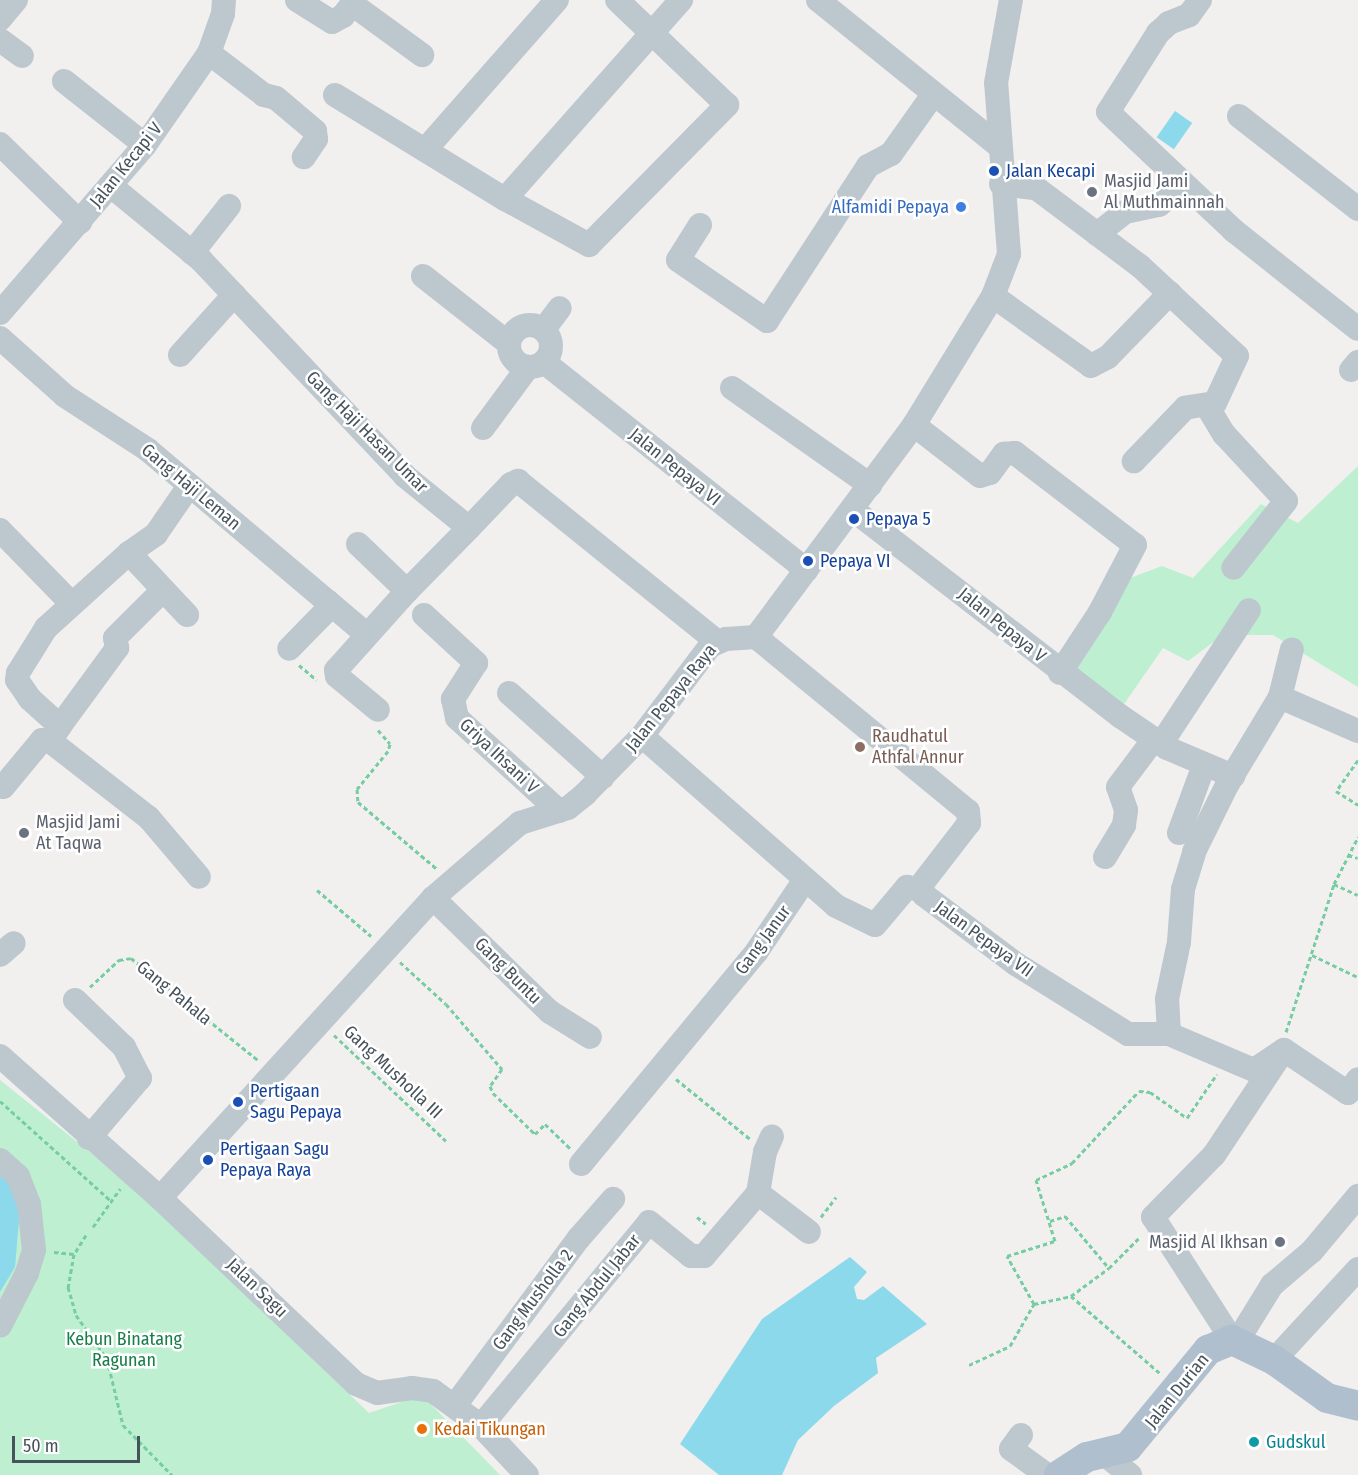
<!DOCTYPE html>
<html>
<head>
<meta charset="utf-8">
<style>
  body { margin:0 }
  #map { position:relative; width:1358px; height:1475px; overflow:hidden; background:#f2efef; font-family:"Fira Sans Condensed",sans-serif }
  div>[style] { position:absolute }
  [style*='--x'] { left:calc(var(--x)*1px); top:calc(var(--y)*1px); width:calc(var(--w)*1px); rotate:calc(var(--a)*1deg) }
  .green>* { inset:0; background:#beefd0 }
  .water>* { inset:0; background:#8bd9eb; transform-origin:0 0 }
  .path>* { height:3px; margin-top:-1.5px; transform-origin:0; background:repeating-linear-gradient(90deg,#76cda1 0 4.5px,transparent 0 7.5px) }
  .minor>* { height:24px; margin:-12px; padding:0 12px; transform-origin:12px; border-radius:12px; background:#bdc7ce }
  .minor>.ring { margin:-12px; padding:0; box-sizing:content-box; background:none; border:24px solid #bdc7ce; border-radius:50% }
  .major>* { height:30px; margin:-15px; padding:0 15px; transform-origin:15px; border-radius:15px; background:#afbfce }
  .dots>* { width:16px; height:16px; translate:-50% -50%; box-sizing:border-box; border:3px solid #fff; border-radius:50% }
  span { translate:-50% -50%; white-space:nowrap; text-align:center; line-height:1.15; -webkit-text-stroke:5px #fff; paint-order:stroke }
  .street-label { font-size:18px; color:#47535c }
  .transit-label { font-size:18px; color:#164399 }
  .left { translate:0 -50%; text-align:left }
  .worship-label { font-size:18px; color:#5b616d }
  .right { translate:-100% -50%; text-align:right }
  .shop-label { font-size:18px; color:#366cbe }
  .education-label { font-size:18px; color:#785e54 }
  .park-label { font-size:18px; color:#187e49 }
  .food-label { font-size:18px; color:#c56008 }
  .culture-label { font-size:18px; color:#0d838f }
  .scale { position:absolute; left:12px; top:1436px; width:128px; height:27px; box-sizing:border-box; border:3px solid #47535c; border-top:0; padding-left:8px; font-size:18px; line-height:21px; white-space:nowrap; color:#47535c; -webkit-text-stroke:4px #fff; paint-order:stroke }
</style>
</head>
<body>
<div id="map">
  <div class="green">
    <i style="clip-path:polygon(1358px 466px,1358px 687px,1273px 635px,1223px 635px,1188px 661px,1163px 648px,1115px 717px,1048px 672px,1101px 589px,1162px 566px,1193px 578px,1261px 504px,1298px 523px)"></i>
    <i style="clip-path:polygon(0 1080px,126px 1181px,369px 1413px,422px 1395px,500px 1475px,0 1475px)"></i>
  </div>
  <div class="water">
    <i style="left:1175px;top:111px;width:21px;height:32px;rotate:35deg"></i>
    <i style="clip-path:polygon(0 1171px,11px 1180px,20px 1208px,15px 1267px,0 1292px)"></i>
    <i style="clip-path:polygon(850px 1257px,867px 1272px,854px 1287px,857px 1299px,864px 1300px,883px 1286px,927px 1324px,876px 1358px,878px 1373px,834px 1406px,798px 1440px,782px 1475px,719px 1475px,680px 1444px,762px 1319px)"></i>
  </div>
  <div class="path">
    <i style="--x:299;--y:665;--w:23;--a:40"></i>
    <i style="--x:378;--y:730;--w:18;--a:49"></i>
    <i style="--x:390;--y:744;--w:7;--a:106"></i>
    <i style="--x:388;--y:751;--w:49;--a:129.2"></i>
    <i style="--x:357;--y:789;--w:13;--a:86"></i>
    <i style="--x:358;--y:802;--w:104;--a:40.3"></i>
    <i style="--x:1358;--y:760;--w:38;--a:125"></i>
    <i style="--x:1336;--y:791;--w:26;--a:32"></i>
    <i style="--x:1348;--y:855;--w:10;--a:17"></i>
    <i style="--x:1334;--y:884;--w:26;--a:25"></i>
    <i style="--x:317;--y:890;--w:71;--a:40.4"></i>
    <i style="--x:1312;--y:955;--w:51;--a:25.6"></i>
    <i style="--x:400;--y:962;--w:62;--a:42.4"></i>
    <i style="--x:446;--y:1004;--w:86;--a:49.3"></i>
    <i style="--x:502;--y:1069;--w:21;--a:125"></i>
    <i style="--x:490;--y:1086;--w:8;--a:67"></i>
    <i style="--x:493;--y:1093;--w:59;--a:44.3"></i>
    <i style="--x:535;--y:1134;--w:14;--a:-45"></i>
    <i style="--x:545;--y:1124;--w:35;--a:44"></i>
    <i style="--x:90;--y:987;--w:40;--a:-43"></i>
    <i style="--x:119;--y:960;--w:12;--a:-9"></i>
    <i style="--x:131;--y:958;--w:163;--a:38.8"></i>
    <i style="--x:1286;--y:1032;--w:156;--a:-72"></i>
    <i style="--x:1334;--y:884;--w:53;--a:-62.9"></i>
    <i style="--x:334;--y:1035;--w:154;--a:43.4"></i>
    <i style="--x:676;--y:1079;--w:95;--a:39"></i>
    <i style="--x:0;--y:1101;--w:149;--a:42"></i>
    <i style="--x:697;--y:1217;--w:11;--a:38"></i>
    <i style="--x:821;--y:1217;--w:25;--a:-53"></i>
    <i style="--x:1050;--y:1221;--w:16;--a:-18"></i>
    <i style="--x:1065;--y:1216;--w:68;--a:49.8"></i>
    <i style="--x:93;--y:1227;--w:47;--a:-54.6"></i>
    <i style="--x:86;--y:1235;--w:22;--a:122"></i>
    <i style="--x:74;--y:1254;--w:34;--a:100"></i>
    <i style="--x:68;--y:1287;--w:29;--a:74"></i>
    <i style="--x:76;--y:1315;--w:54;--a:54.8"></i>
    <i style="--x:107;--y:1359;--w:68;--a:76.4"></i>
    <i style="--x:123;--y:1425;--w:70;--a:45.6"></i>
    <i style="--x:54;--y:1252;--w:20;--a:6"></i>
    <i style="--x:1071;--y:1296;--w:118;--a:40.9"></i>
    <i style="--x:1034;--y:1304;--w:38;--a:-12"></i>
    <i style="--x:1071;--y:1296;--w:47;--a:-36.4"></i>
    <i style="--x:1109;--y:1268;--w:45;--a:-45"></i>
    <i style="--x:1034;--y:1304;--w:55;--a:-119.4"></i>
    <i style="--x:1007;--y:1256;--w:50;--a:-17.4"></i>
    <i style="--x:1055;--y:1241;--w:64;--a:-107.3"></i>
    <i style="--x:1036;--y:1180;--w:40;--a:-25"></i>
    <i style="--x:1072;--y:1163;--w:98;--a:-47.1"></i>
    <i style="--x:1139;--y:1091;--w:11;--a:5"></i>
    <i style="--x:1150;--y:1092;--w:45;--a:35.1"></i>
    <i style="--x:1187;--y:1118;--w:53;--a:-55.7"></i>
    <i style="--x:969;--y:1365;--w:45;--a:-24.9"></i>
    <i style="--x:1010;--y:1346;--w:48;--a:-60.3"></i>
  </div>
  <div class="minor">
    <i style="--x:297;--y:0;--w:41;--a:32.2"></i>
    <i style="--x:332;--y:22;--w:13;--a:-29"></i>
    <i style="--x:343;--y:16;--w:20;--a:-53"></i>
    <i style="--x:818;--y:0;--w:234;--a:38.9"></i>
    <i style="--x:1200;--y:0;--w:19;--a:126"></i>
    <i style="--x:1189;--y:15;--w:22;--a:158"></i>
    <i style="--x:1169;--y:23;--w:15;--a:138"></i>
    <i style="--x:1158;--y:33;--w:93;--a:122.3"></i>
    <i style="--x:1108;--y:112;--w:172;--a:43.3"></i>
    <i style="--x:1233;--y:230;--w:159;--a:38.4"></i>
    <i style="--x:352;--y:4;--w:87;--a:36.1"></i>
    <i style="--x:0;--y:19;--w:25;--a:-50"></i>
    <i style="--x:0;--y:40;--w:27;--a:36"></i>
    <i style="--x:209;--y:53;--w:69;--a:37.4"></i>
    <i style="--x:264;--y:95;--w:12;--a:14"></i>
    <i style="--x:276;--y:98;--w:51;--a:40.2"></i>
    <i style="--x:315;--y:131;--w:8;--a:83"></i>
    <i style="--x:316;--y:139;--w:22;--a:124"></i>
    <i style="--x:64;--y:81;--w:103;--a:38.3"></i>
    <i style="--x:335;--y:95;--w:199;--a:31.5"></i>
    <i style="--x:505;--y:199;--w:96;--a:28.7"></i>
    <i style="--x:589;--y:245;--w:197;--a:-45.4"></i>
    <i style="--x:727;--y:105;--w:152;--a:-136.3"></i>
    <i style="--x:1239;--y:116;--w:151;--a:38"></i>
    <i style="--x:0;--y:144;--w:112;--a:44.3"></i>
    <i style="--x:425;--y:150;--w:200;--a:-48.7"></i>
    <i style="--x:1001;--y:184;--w:35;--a:7"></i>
    <i style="--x:1036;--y:188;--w:130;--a:36.9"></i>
    <i style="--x:1140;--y:266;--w:132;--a:42.9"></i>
    <i style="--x:1237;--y:356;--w:52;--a:115.1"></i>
    <i style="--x:1215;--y:403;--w:30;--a:171"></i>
    <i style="--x:1185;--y:408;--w:74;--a:133.9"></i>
    <i style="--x:111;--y:186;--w:117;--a:39.4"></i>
    <i style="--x:201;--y:260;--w:297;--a:46.6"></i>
    <i style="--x:405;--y:476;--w:82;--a:39.1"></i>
    <i style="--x:469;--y:528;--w:61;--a:-46.3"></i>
    <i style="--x:511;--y:484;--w:8;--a:-23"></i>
    <i style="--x:518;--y:481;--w:255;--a:38.9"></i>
    <i style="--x:505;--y:199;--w:266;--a:-48.5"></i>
    <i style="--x:700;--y:225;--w:41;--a:122.2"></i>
    <i style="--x:678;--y:260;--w:108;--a:34.4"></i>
    <i style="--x:767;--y:321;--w:185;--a:-56.9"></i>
    <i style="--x:868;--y:166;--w:26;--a:-28"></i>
    <i style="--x:891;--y:154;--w:72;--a:-54.6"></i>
    <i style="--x:1097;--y:234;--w:36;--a:-38"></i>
    <i style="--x:1125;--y:212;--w:35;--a:-12"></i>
    <i style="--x:1159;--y:205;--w:32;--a:-39"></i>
    <i style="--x:192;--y:253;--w:60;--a:-51.8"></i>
    <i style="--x:423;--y:276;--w:108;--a:38.2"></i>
    <i style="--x:993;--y:296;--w:120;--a:35.5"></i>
    <i style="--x:1091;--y:366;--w:19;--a:-28"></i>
    <i style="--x:1108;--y:357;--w:89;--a:-45.9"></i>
    <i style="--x:0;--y:313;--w:222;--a:-49.2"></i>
    <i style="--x:145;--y:145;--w:112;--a:-55.2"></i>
    <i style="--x:209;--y:53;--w:41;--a:-70.3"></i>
    <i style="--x:223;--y:14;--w:14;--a:-86"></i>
    <i class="ring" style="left:509px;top:325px;width:18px;height:18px"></i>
    <i style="--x:544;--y:329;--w:26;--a:-53"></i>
    <i style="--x:0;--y:338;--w:87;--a:41.7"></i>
    <i style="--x:65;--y:396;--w:99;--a:33"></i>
    <i style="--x:148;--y:450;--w:234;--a:40.2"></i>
    <i style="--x:327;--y:601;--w:9;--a:90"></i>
    <i style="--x:327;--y:610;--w:54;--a:134.3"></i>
    <i style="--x:180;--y:355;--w:81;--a:-48"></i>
    <i style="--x:544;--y:362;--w:335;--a:38.4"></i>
    <i style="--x:1351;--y:370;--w:11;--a:-49"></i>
    <i style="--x:732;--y:388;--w:169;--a:35.1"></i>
    <i style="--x:1207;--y:406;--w:33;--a:59"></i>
    <i style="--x:1224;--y:434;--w:91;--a:47.2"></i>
    <i style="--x:1286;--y:501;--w:85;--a:128.3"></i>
    <i style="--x:914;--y:425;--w:83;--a:37.7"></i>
    <i style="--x:980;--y:476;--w:10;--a:-17"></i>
    <i style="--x:990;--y:473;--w:24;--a:-54"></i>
    <i style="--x:1004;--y:454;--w:11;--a:-5"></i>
    <i style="--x:1015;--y:453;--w:151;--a:37.5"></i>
    <i style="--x:1135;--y:545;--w:76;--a:117.6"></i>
    <i style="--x:1100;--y:612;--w:73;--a:123.3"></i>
    <i style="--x:483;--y:428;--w:76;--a:-53.6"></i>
    <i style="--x:852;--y:509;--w:339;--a:37.7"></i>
    <i style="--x:1120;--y:716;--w:57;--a:34.2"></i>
    <i style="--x:1167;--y:748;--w:72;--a:23"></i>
    <i style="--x:0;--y:530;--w:102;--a:45.8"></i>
    <i style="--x:358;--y:544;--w:68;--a:43.8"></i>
    <i style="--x:407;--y:591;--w:106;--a:131.9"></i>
    <i style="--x:336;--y:670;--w:6;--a:81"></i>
    <i style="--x:337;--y:676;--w:53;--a:39.7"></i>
    <i style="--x:129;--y:553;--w:85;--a:46.9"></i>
    <i style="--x:407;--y:591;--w:88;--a:-45.5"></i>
    <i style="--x:327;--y:601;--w:51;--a:40.2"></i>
    <i style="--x:424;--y:615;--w:71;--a:42.7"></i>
    <i style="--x:476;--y:663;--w:43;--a:122.6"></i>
    <i style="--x:453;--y:699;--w:19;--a:78"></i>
    <i style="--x:457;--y:718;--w:138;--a:42.4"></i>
    <i style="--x:756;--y:637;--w:274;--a:39.4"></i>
    <i style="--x:968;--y:811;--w:12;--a:85"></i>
    <i style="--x:969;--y:823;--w:78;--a:127.7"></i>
    <i style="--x:921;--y:885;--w:10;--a:73"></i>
    <i style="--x:924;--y:895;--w:115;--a:36.9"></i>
    <i style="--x:1016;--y:964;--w:132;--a:32"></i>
    <i style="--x:1128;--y:1034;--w:41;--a:0"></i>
    <i style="--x:1169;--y:1034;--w:92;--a:23"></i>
    <i style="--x:1254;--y:1070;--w:36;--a:-34"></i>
    <i style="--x:509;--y:693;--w:126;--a:41.8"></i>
    <i style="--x:1280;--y:697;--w:49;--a:-76"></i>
    <i style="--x:60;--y:726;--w:97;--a:-53.8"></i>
    <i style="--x:117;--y:648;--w:10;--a:-101"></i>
    <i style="--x:115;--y:638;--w:68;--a:-45"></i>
    <i style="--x:642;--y:736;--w:258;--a:41.2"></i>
    <i style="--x:836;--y:906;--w:43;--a:26"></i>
    <i style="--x:875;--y:925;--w:50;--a:-49.9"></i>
    <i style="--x:907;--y:887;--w:14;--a:12"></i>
    <i style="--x:50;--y:741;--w:18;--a:-56"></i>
    <i style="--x:60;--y:726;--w:40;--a:-138"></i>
    <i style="--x:30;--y:699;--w:23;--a:-124"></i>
    <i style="--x:17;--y:680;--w:7;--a:-82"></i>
    <i style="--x:18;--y:673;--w:53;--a:-58.1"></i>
    <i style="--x:46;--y:628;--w:112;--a:-42.1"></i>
    <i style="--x:129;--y:553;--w:33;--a:-35"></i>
    <i style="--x:156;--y:534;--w:58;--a:-55.5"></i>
    <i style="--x:50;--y:741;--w:125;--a:37.9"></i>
    <i style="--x:149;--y:818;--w:77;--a:49.7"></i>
    <i style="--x:1161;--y:744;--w:160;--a:-56.7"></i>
    <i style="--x:3;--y:787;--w:61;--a:-50.3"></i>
    <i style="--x:42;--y:740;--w:8;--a:7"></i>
    <i style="--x:1179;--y:833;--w:72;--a:-69.8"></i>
    <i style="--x:1105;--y:857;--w:37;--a:-59"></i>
    <i style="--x:1124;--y:825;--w:15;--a:-82"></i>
    <i style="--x:1126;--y:810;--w:24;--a:-109"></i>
    <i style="--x:1118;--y:787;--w:60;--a:-53.1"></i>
    <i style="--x:433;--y:898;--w:163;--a:44.3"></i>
    <i style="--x:550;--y:1012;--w:47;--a:32"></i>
    <i style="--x:0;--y:955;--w:18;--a:-41"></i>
    <i style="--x:75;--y:1000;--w:68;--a:43.8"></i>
    <i style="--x:124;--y:1047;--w:35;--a:63"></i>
    <i style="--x:140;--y:1078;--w:79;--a:130.4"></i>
    <i style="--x:1169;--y:1034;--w:35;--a:-93"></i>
    <i style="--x:1167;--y:999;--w:58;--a:-78.1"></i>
    <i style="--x:1179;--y:942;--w:53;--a:-85.7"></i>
    <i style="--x:1183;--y:889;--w:39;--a:-73"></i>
    <i style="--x:1194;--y:852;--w:75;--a:-63.8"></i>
    <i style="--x:1227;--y:785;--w:103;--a:-58.9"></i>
    <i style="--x:1280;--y:697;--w:85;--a:23.6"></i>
    <i style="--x:1284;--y:1050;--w:77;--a:33.9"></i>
    <i style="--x:1348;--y:1093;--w:17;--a:-54"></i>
    <i style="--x:0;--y:1056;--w:214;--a:41.6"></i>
    <i style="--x:160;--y:1198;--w:270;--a:43.5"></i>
    <i style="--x:356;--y:1384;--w:23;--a:23"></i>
    <i style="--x:377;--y:1393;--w:35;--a:-8"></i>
    <i style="--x:412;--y:1388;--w:21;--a:8"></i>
    <i style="--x:433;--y:1391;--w:59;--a:36.1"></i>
    <i style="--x:481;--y:1426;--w:67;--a:46.8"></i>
    <i style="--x:0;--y:1160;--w:24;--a:42"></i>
    <i style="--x:18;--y:1176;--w:30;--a:69"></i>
    <i style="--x:29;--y:1204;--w:46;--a:83.8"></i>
    <i style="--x:34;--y:1250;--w:24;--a:107"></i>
    <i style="--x:27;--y:1273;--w:59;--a:117"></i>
    <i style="--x:581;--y:1164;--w:276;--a:-50.4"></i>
    <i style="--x:757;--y:951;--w:84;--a:-56.1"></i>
    <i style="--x:758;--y:1193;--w:64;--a:37.4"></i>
    <i style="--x:160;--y:1198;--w:406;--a:-47.7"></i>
    <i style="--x:433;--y:898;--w:115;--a:-40.8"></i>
    <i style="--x:520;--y:823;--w:50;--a:-17.4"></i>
    <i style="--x:568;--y:808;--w:22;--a:-39"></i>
    <i style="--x:585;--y:794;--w:81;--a:-45.5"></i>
    <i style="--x:642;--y:736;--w:113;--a:-52.9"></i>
    <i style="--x:710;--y:646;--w:17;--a:-24"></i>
    <i style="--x:726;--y:639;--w:30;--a:-4"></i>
    <i style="--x:756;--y:637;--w:264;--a:-53.3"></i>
    <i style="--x:914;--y:425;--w:151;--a:-58.5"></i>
    <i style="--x:993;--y:296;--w:45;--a:-69.1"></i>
    <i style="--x:1009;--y:254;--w:171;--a:-94.3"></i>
    <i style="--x:996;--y:83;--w:84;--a:-79.8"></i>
    <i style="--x:1232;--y:1340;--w:146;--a:-122.7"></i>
    <i style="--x:1153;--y:1217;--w:87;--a:-45.5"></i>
    <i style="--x:1214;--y:1155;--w:118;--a:-56.4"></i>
    <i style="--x:1238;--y:1340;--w:65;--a:-58.3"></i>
    <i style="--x:1272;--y:1285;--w:52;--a:-40.4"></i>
    <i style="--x:1312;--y:1251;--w:72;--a:-50.1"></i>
    <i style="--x:1274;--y:1360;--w:124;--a:-47.3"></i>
    <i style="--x:456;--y:1404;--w:207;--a:-53.5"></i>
    <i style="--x:579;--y:1238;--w:52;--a:-48.9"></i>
    <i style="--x:481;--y:1426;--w:264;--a:-50.5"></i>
    <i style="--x:649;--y:1222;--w:54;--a:39"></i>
    <i style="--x:691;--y:1256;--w:13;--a:0"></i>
    <i style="--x:704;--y:1256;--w:83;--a:-49.4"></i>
    <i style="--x:758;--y:1193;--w:42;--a:-80.3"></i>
    <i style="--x:765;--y:1152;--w:17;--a:-66"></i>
    <i style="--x:1021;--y:1435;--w:17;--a:126"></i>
    <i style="--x:1011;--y:1449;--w:44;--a:35.8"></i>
    <i style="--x:1103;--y:1453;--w:35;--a:39"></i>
  </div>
  <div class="major">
    <i style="--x:1059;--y:1475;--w:33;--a:-33"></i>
    <i style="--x:1087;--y:1457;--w:42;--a:-13.7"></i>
    <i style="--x:1128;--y:1447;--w:126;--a:-50.5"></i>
    <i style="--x:1208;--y:1350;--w:26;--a:-23"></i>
    <i style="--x:1232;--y:1340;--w:47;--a:25.5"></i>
    <i style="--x:1274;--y:1360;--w:65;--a:35.6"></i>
    <i style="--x:1327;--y:1398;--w:32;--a:14"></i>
  </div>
  <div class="dots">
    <i style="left:994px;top:171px;background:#1a4fb4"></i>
    <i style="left:1092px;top:192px;background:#6b7280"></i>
    <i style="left:961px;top:207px;background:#3f7fe0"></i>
    <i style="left:854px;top:519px;background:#1a4fb4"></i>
    <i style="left:808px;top:561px;background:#1a4fb4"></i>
    <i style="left:860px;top:747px;background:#8d6e63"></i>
    <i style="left:24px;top:833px;background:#6b7280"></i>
    <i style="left:238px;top:1102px;background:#1a4fb4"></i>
    <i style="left:208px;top:1160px;background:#1a4fb4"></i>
    <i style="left:1280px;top:1242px;background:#6b7280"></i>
    <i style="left:422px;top:1429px;background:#e8710a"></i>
    <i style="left:1254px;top:1442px;background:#0f9aa8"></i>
  </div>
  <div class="street-label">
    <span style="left:126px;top:165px;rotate:-51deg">Jalan Kecapi V</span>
    <span style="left:367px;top:432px;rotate:45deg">Gang Haji Hasan Umar</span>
    <span style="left:675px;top:467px;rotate:39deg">Jalan Pepaya VI</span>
    <span style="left:191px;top:487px;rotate:40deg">Gang Haji Leman</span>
    <span style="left:1002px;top:625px;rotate:39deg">Jalan Pepaya V</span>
    <span style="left:671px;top:698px;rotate:-51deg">Jalan Pepaya Raya</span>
    <span style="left:499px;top:756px;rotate:43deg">Griya Ihsani V</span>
    <span style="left:984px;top:939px;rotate:36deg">Jalan Pepaya VII</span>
    <span style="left:763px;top:940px;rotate:-54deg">Gang Janur</span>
    <span style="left:508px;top:971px;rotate:45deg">Gang Buntu</span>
    <span style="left:174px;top:993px;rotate:39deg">Gang Pahala</span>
    <span style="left:393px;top:1072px;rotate:43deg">Gang Musholla III</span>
    <span style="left:597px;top:1286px;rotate:-51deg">Gang Abdul Jabar</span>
    <span style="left:257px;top:1288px;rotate:44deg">Jalan Sagu</span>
    <span style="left:533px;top:1300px;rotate:-53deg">Gang Musholla 2</span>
    <span style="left:1177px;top:1391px;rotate:-51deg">Jalan Durian</span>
  </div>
  <div class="transit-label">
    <span class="left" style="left:1006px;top:171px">Jalan Kecapi</span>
    <span class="left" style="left:866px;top:519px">Pepaya 5</span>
    <span class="left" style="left:820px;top:561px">Pepaya VI</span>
    <span class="left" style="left:250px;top:1102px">Pertigaan<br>Sagu Pepaya</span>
    <span class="left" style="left:220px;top:1160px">Pertigaan Sagu<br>Pepaya Raya</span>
  </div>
  <div class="worship-label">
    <span class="left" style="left:1104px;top:192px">Masjid Jami<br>Al Muthmainnah</span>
    <span class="left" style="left:36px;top:833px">Masjid Jami<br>At Taqwa</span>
    <span class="right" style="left:1268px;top:1242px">Masjid Al Ikhsan</span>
  </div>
  <div class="shop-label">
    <span class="right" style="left:949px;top:207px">Alfamidi Pepaya</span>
  </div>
  <div class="education-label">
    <span class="left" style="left:872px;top:747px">Raudhatul<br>Athfal Annur</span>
  </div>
  <div class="park-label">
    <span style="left:124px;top:1350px">Kebun Binatang<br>Ragunan</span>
  </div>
  <div class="food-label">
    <span class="left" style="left:434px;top:1429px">Kedai Tikungan</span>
  </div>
  <div class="culture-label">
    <span class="left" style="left:1266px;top:1442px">Gudskul</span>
  </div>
  <div class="scale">50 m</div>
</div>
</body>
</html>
